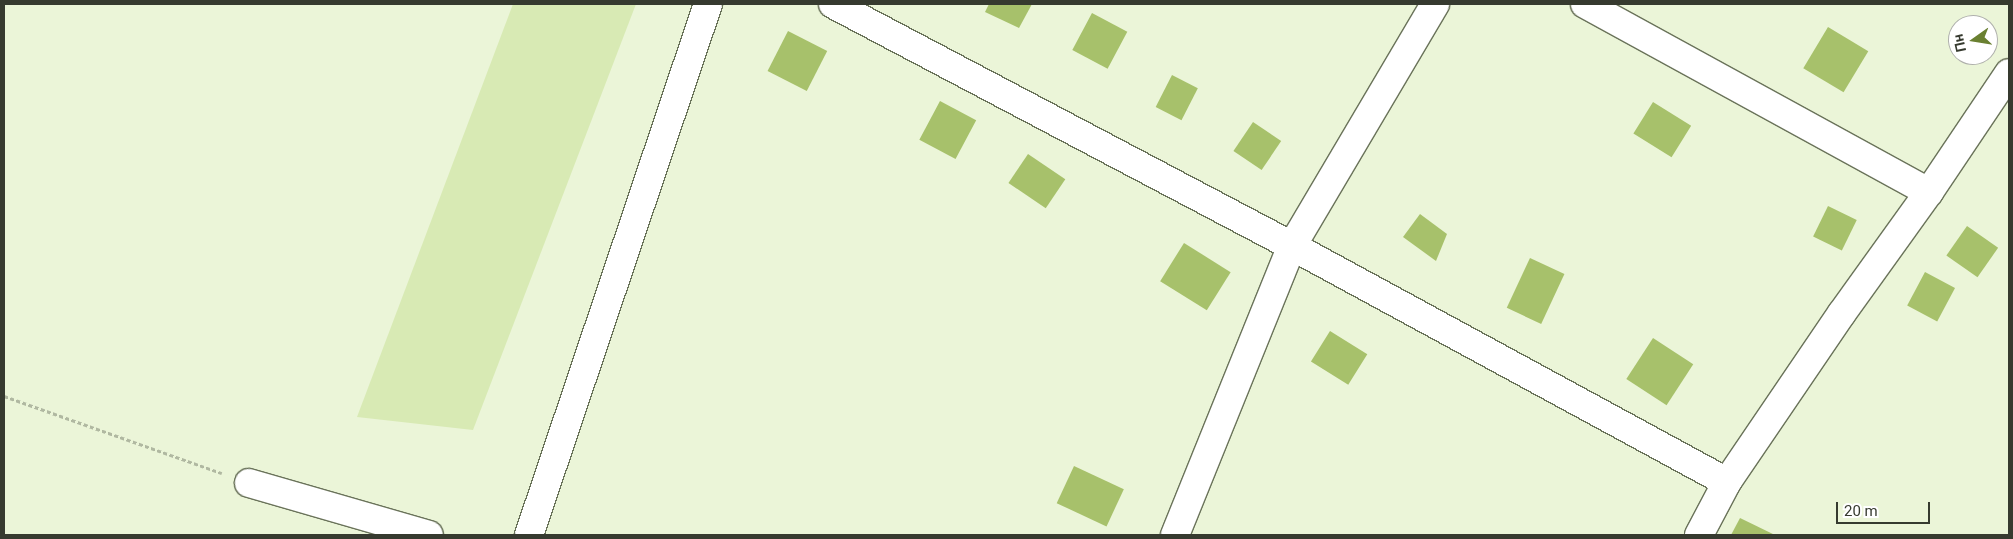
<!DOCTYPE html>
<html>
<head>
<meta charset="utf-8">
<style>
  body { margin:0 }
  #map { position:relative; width:2013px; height:539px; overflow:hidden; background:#ebf5d8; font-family:Roboto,sans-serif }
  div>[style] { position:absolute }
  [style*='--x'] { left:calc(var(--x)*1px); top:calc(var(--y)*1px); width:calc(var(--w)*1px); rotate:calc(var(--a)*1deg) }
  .green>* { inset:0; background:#d8eab4 }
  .building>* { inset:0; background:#a7c16b; transform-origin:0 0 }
  .path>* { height:3px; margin-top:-1.5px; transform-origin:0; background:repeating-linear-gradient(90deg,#b0b8a1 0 4px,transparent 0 6.5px) }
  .roads { filter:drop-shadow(1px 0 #6a735a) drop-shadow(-1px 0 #6a735a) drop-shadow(0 1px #6a735a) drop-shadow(0 -1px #6a735a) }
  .minor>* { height:28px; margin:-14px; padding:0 14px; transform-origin:14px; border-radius:14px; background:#fff }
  span { translate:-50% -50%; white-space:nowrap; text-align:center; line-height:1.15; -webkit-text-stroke:4px #fff; paint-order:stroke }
  .frame { position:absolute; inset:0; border:5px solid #363a2f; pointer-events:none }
  .north { position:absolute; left:1948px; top:15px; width:50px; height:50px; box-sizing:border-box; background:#fff; border:1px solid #afb0ac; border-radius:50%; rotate:257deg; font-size:14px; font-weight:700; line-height:20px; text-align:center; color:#363a2f }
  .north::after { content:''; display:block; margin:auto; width:18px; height:22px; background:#6a8031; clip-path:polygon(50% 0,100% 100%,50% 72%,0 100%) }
  .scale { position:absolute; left:1836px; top:502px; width:94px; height:22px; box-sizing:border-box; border:2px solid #363a2f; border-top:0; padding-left:6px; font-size:15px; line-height:18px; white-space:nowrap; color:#363a2f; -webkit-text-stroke:4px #fff; paint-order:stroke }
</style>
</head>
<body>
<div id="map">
  <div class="green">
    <i style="clip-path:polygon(513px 4px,636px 4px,473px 430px,357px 417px)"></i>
  </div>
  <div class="building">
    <i style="clip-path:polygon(989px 4px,1032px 4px,1019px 28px,985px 12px)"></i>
    <i style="left:1092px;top:13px;width:40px;height:42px;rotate:28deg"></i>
    <i style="left:1828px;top:27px;width:47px;height:48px;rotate:31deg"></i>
    <i style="left:788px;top:31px;width:44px;height:45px;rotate:27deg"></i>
    <i style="left:1172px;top:75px;width:29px;height:36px;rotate:27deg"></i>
    <i style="left:940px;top:101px;width:41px;height:44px;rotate:28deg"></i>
    <i style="left:1653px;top:102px;width:45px;height:37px;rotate:32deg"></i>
    <i style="left:1253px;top:122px;width:34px;height:35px;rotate:34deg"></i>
    <i style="left:1028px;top:154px;width:45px;height:35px;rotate:34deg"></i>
    <i style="left:1828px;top:206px;width:32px;height:34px;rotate:26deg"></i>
    <i style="clip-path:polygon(1420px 214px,1447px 234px,1436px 261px,1403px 237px)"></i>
    <i style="left:1967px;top:226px;width:38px;height:36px;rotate:35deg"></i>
    <i style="left:1184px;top:243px;width:55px;height:45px;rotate:32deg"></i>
    <i style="left:1530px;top:258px;width:38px;height:55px;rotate:25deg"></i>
    <i style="left:1925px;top:272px;width:34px;height:38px;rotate:28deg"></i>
    <i style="left:1330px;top:331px;width:44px;height:36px;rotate:32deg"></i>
    <i style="left:1653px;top:338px;width:48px;height:49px;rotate:33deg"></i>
    <i style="left:1074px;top:466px;width:55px;height:41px;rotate:25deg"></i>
    <i style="clip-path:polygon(1740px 518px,1775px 535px,1731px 535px)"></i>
  </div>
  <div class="path">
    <i style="--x:4;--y:396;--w:231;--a:19.5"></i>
  </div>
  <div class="roads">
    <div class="minor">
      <i style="--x:833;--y:4;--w:519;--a:27.8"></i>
      <i style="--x:1292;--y:246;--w:495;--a:28.5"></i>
      <i style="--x:1585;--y:4;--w:392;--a:28.7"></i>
      <i style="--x:249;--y:483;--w:187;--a:16.1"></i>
      <i style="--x:529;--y:535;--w:560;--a:-71.37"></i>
      <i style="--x:1175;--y:535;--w:312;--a:-68"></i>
      <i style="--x:1292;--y:246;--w:281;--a:-59.4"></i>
      <i style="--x:1699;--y:535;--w:60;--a:-62.2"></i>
      <i style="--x:1727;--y:482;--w:204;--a:-55.8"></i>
      <i style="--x:1842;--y:313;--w:149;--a:-54.3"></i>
      <i style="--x:1929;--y:192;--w:143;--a:-56.1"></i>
    </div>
  </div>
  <div class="frame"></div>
  <div class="north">Пн</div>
  <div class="scale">20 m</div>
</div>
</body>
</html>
